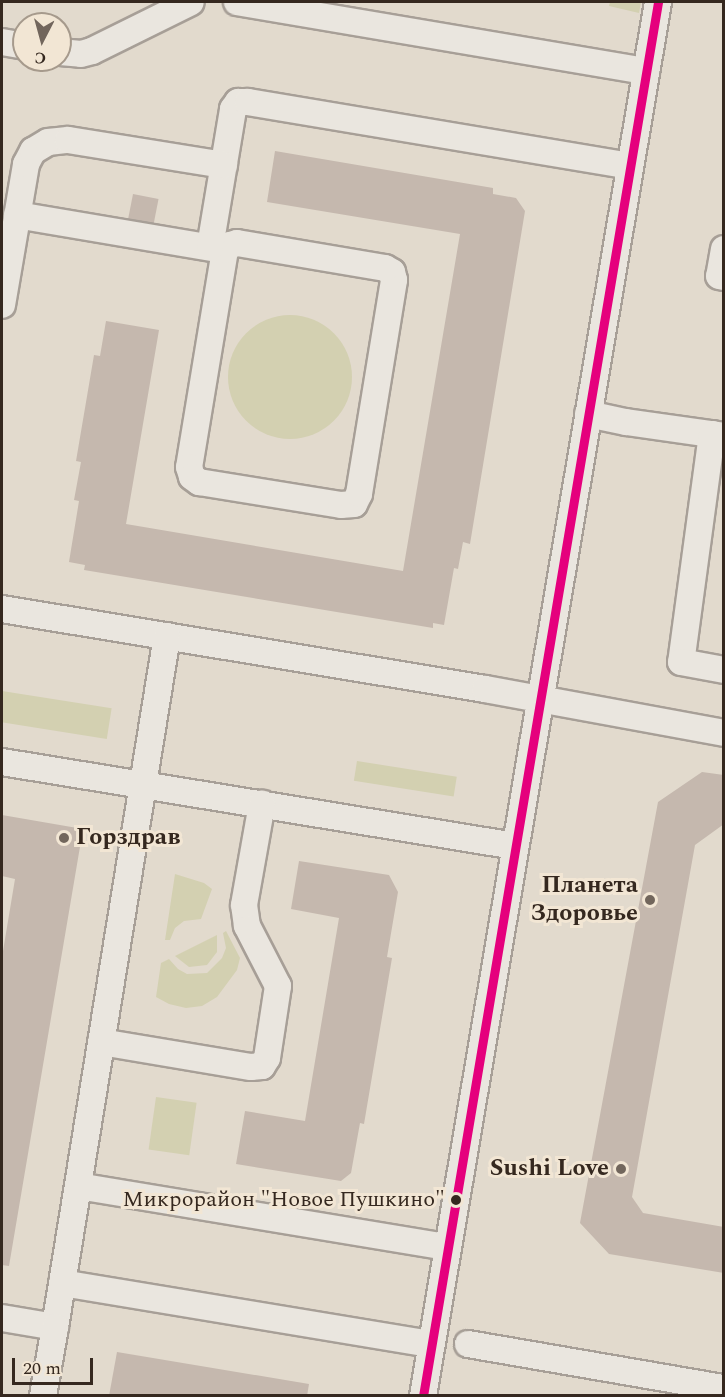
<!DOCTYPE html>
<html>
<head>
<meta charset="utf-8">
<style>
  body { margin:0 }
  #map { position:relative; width:725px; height:1397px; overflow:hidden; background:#e2dacd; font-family:Spectral,serif }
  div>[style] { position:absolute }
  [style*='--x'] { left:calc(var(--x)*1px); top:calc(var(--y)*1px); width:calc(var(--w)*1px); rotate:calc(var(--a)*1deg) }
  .green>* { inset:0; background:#d3d0b1; transform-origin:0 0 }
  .round { border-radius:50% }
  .building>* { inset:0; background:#c5b8ae; transform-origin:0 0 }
  .roads { filter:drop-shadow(2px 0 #a79f97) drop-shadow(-2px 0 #a79f97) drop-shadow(0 2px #a79f97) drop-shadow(0 -2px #a79f97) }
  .minor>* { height:26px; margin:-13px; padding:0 13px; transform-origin:13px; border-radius:13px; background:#eae6df }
  .bus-1>* { height:9px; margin:-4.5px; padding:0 4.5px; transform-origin:4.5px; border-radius:4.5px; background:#e5007d }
  .dots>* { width:16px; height:16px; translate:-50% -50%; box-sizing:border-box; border:3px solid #f2e6d4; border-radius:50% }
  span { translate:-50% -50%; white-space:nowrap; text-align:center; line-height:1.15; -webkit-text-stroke:6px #f2e6d4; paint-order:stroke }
  .bus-label { font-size:22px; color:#35281f }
  .right { translate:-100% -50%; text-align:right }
  .poi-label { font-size:24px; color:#35281f; font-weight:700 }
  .left { translate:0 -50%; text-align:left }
  .frame { position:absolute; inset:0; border:3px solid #35281f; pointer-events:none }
  .north { position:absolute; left:12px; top:12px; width:60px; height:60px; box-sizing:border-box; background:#f2e6d4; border:2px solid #a69a8c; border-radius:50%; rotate:186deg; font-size:16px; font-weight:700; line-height:24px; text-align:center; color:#35281f }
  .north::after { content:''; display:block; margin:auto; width:21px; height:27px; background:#72665c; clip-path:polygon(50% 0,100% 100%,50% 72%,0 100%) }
  .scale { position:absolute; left:12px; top:1358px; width:81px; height:27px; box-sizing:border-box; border:3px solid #35281f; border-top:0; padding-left:8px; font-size:18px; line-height:21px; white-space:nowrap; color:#35281f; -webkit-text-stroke:4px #f2e6d4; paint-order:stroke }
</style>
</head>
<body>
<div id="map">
  <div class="green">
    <i style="clip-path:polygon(610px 2px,641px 2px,639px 13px,609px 6px)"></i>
    <i class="round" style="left:228px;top:315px;width:124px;height:124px"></i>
    <i style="left:2px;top:691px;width:111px;height:31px;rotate:9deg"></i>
    <i style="left:357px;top:761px;width:101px;height:20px;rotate:9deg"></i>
    <i style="clip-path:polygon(175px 874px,204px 883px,212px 889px,201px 919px,184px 921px,175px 928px,170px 940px,165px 940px)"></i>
    <i style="clip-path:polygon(226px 931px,240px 958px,237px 970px,217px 997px,202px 1006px,186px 1008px,169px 1004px,156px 997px,161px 963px,169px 959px,178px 969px,187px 974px,207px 973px,222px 958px,226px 948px,223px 933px)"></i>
    <i style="clip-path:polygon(217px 935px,217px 952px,207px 965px,189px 967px,175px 956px)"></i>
    <i style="left:156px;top:1097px;width:41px;height:53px;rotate:8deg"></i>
  </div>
  <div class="building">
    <i style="clip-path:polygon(275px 151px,493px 188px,493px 194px,516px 198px,525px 211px,470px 544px,463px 542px,458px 569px,454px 568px,444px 625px,433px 623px,433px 628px,84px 570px,85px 565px,69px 562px,79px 501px,74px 500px,81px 462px,76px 461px,94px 355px,100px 356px,106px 321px,159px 330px,126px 524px,403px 571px,460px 234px,267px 202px)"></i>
    <i style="left:133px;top:194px;width:26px;height:25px;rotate:11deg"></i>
    <i style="clip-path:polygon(702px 772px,724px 775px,724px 824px,695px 845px,632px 1197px,643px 1213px,724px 1227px,724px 1273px,609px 1254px,580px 1223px,658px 802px)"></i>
    <i style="clip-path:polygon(2px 815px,83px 829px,9px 1266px,2px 1265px,2px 957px,15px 879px,2px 876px)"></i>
    <i style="clip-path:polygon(299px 861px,389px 875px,398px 892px,387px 957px,392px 958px,364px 1124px,360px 1123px,351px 1173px,341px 1181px,236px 1164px,245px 1111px,305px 1121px,339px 918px,291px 909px)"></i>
    <i style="clip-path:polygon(117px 1352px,309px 1384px,307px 1396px,109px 1396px)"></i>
  </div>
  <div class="roads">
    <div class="minor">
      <i style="--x:237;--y:2;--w:415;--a:9.6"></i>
      <i style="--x:2;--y:42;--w:22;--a:10"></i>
      <i style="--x:60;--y:52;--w:21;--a:5"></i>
      <i style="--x:81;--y:54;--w:11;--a:-15"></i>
      <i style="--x:92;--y:51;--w:110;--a:-26.3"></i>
      <i style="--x:17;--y:215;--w:211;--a:9.6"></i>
      <i style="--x:225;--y:250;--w:220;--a:99.4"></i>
      <i style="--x:189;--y:467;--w:10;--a:73"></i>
      <i style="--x:192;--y:477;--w:9;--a:36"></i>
      <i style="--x:199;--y:482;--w:144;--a:9.2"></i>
      <i style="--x:341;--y:505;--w:13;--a:-4"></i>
      <i style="--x:354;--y:504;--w:11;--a:-63"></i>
      <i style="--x:359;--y:494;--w:217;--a:-80.7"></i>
      <i style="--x:394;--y:280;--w:8;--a:-104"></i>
      <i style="--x:392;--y:272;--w:8;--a:-150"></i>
      <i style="--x:385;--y:268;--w:150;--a:-170.4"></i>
      <i style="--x:237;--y:243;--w:7;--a:164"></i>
      <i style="--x:230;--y:245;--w:7;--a:135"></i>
      <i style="--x:210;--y:247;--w:140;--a:-80.5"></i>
      <i style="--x:233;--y:109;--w:9;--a:-54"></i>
      <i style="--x:238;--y:102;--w:10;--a:0"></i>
      <i style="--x:248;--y:102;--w:387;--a:9.5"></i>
      <i style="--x:724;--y:249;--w:27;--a:100"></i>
      <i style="--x:719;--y:276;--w:5;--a:11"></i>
      <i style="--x:2;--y:305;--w:143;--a:-80.3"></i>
      <i style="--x:26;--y:164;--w:15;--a:-62"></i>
      <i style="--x:33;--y:151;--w:17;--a:-31"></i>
      <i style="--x:48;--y:142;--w:20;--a:-6"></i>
      <i style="--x:68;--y:140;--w:158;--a:9.1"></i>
      <i style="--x:588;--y:414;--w:39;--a:12"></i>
      <i style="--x:626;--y:422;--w:99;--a:8.1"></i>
      <i style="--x:712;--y:434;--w:230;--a:97.7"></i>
      <i style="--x:681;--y:662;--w:44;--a:10.5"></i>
      <i style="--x:2;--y:609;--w:490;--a:9.4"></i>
      <i style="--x:485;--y:689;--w:243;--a:10.4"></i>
      <i style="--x:2;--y:762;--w:520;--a:9.3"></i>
      <i style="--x:101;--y:1042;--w:152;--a:9.5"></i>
      <i style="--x:251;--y:1067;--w:11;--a:-5"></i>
      <i style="--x:262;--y:1066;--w:9;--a:-58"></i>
      <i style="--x:267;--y:1058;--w:73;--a:-81.3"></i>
      <i style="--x:278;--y:986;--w:68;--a:-117.3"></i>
      <i style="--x:247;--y:926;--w:21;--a:-98"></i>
      <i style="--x:244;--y:905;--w:103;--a:-79.9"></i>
      <i style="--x:78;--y:1186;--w:375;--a:9.4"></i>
      <i style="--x:62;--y:1283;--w:374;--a:9.4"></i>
      <i style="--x:2;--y:1318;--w:54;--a:9.6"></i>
      <i style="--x:55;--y:1327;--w:700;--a:-80.79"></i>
      <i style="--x:468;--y:1344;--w:260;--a:9.8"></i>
      <i style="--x:43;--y:1396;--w:70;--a:-80.1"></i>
      <i style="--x:423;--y:1396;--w:1414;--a:-80.43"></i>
    </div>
  </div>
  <div class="bus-1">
    <i style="--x:423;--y:1396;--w:1414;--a:-80.43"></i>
  </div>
  <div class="dots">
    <i style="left:64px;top:838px;background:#72665c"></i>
    <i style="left:650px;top:900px;background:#72665c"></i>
    <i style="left:621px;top:1169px;background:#72665c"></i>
    <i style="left:456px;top:1200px;background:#35281f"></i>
  </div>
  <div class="bus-label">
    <span class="right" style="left:445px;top:1200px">Микрорайон "Новое Пушкино"</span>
  </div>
  <div class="poi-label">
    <span class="left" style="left:76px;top:838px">Горздрав</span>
    <span class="right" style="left:638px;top:900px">Планета<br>Здоровье</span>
    <span class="right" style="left:609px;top:1169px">Sushi Love</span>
  </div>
  <div class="frame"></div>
  <div class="north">С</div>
  <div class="scale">20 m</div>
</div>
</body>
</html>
